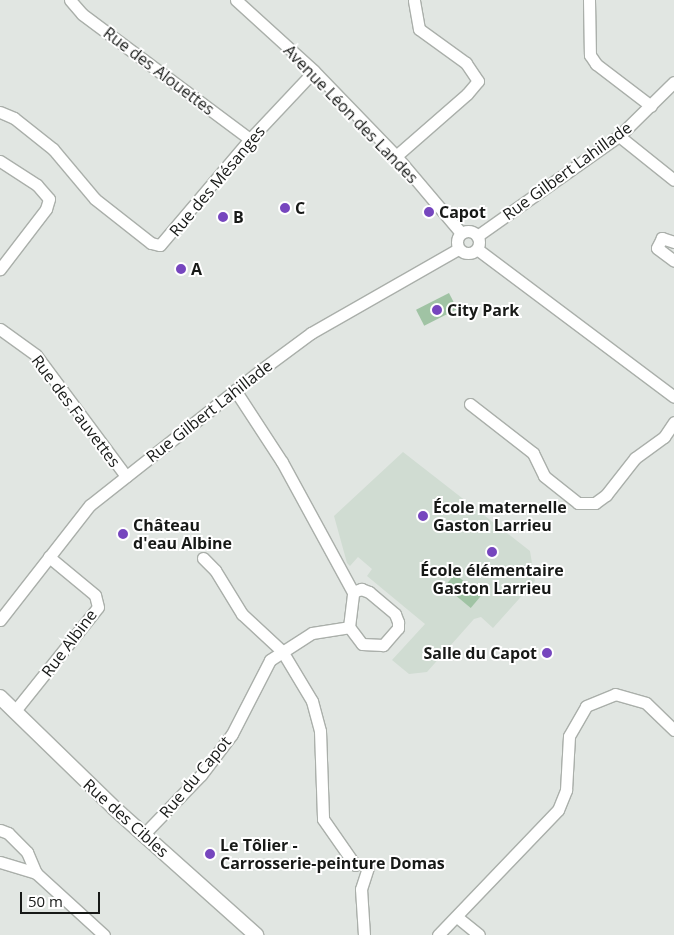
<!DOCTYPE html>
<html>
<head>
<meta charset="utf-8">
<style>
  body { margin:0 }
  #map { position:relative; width:674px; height:935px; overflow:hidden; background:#e1e6e2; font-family:"Open Sans",sans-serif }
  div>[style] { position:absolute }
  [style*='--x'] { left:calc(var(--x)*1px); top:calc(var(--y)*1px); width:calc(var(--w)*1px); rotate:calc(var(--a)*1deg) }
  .built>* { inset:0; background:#d0dcd2 }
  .green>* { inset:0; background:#a0c3a4; transform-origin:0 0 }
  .roads { filter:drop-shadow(1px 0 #aaafaa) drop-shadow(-1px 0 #aaafaa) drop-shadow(0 1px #aaafaa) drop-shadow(0 -1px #aaafaa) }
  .minor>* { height:11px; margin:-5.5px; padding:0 5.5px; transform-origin:5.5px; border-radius:5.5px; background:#fff }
  .minor>.ring { margin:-5.5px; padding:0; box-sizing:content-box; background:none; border:11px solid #fff; border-radius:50% }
  .tertiary>* { height:14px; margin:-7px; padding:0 7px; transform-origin:7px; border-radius:7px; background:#fff }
  .dots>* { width:14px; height:14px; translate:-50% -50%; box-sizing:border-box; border:2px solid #fff; border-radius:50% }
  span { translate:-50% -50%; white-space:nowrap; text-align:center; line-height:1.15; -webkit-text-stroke:4px #fff; paint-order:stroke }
  .street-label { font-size:16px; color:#171917 }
  .poi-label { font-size:16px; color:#171917; font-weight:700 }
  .left { translate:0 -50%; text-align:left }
  .right { translate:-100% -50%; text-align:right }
  .scale { position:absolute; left:20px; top:892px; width:80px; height:22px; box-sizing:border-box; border:2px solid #171917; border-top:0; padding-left:6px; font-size:15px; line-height:18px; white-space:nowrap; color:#171917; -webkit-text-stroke:4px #fff; paint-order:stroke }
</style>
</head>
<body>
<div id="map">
  <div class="built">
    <i style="clip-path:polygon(403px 452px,530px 551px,535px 581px,493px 628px,481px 617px,474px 619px,427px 672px,409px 674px,392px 660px,425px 624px,367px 576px,372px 569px,358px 557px,350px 566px,347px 563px,334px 516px)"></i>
  </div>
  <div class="green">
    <i style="left:449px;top:293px;width:18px;height:37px;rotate:63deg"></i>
    <i style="left:455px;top:574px;width:34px;height:16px;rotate:40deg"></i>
  </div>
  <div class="roads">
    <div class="minor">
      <i style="--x:70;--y:0;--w:18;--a:49"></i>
      <i style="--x:82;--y:14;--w:209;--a:36.7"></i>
      <i style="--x:236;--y:0;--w:105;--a:42.3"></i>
      <i style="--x:314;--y:71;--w:118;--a:46"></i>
      <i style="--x:396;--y:156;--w:101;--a:49.8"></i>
      <i style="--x:589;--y:0;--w:55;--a:89"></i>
      <i style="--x:590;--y:55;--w:11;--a:56"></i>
      <i style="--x:596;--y:64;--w:69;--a:37.4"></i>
      <i style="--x:0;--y:112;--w:15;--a:23"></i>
      <i style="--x:14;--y:118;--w:50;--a:38.5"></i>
      <i style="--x:53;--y:149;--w:65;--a:50"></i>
      <i style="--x:95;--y:199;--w:71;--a:38.2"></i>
      <i style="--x:151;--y:243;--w:9;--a:13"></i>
      <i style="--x:160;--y:245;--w:139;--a:-49.7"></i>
      <i style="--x:250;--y:139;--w:93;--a:-46.7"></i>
      <i style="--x:619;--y:136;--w:70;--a:38.7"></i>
      <i style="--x:396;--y:156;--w:94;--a:-41.1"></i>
      <i style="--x:467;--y:94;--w:17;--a:-50"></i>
      <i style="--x:478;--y:81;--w:22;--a:-124"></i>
      <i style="--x:466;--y:63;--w:58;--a:-144.1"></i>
      <i style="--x:419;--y:29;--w:29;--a:-100"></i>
      <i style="--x:0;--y:161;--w:44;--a:33"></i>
      <i style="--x:37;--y:185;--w:18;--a:49"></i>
      <i style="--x:49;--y:199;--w:10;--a:107"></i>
      <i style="--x:46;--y:209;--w:76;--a:127.5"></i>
      <i class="ring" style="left:457px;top:231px;width:11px;height:11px"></i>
      <i style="--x:477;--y:236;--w:174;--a:-35.2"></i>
      <i style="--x:619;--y:136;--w:77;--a:-44.5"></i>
      <i style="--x:674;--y:242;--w:13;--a:-162"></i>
      <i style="--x:662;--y:238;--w:11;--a:117"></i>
      <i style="--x:657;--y:248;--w:21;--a:37"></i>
      <i style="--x:477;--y:249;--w:246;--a:36.9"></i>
      <i style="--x:0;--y:329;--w:44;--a:35.8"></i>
      <i style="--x:36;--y:355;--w:151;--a:53.4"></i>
      <i style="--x:235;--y:390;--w:86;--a:56.9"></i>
      <i style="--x:282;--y:462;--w:148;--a:61.4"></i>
      <i style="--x:470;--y:404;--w:80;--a:37.9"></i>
      <i style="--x:533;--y:453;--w:25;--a:64"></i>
      <i style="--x:544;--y:476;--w:43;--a:38.5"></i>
      <i style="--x:578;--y:503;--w:17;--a:0"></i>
      <i style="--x:595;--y:503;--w:14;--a:-36"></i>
      <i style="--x:606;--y:495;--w:47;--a:-51.9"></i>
      <i style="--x:635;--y:458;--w:36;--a:-36"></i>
      <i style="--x:664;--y:437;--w:18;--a:-56"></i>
      <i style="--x:203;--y:558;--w:17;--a:45"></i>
      <i style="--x:215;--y:570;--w:52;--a:58.5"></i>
      <i style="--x:242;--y:614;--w:54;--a:42.8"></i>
      <i style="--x:282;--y:651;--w:58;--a:59"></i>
      <i style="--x:312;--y:701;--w:31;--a:75"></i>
      <i style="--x:320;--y:731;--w:88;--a:88"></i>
      <i style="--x:323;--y:819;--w:56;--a:55.2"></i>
      <i style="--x:361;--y:589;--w:9;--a:21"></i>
      <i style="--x:369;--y:592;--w:34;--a:40"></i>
      <i style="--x:395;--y:614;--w:9;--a:69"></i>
      <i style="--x:398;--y:622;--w:6;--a:90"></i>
      <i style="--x:398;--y:628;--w:23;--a:131"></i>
      <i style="--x:383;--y:645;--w:21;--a:-177"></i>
      <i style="--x:362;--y:644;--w:21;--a:-127"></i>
      <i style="--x:349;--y:627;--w:35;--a:-83"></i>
      <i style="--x:353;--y:592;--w:9;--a:-21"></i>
      <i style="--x:0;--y:620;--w:146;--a:-52"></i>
      <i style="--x:90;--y:505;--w:218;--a:-38.3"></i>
      <i style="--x:261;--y:370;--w:62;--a:-36.5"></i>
      <i style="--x:311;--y:333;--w:169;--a:-29.7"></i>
      <i style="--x:14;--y:712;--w:134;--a:-51.3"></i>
      <i style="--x:98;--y:607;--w:12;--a:-104"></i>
      <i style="--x:95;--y:595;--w:60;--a:-140.4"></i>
      <i style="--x:0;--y:830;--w:9;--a:21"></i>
      <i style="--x:8;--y:833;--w:27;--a:45"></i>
      <i style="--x:27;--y:852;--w:23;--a:67"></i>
      <i style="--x:36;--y:873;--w:92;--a:42.4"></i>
      <i style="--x:143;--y:835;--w:83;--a:-46"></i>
      <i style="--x:201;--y:775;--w:51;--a:-52.9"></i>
      <i style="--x:232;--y:734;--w:83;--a:-62.8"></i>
      <i style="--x:270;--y:660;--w:50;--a:-32.7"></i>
      <i style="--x:312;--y:633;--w:37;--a:-9"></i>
      <i style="--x:0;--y:862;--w:38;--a:17"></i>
      <i style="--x:457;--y:917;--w:28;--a:39"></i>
      <i style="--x:364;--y:935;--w:46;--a:-93.7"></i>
      <i style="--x:361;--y:889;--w:23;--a:-72"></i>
      <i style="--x:438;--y:935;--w:173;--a:-46.2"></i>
      <i style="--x:558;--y:810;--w:22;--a:-68"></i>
      <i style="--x:566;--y:790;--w:54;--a:-86.8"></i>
      <i style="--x:569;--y:736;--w:34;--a:-60"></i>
      <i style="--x:586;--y:706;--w:31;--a:-22"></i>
      <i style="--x:615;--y:694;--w:32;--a:16"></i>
      <i style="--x:646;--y:703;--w:39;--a:44"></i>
    </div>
    <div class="tertiary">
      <i style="--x:0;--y:697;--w:159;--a:44.2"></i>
      <i style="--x:114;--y:808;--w:191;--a:41.8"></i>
    </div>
  </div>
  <div class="dots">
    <i style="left:285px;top:208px;background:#7646be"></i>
    <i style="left:429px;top:212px;background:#7646be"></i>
    <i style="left:223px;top:217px;background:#7646be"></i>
    <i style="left:181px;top:269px;background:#7646be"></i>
    <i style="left:437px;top:310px;background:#7646be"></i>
    <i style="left:423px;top:516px;background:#7646be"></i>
    <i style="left:123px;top:534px;background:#7646be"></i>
    <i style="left:492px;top:552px;background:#7646be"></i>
    <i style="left:547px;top:653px;background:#7646be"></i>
    <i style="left:210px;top:854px;background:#7646be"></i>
  </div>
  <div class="street-label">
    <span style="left:159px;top:71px;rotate:37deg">Rue des Alouettes</span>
    <span style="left:351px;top:114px;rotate:46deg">Avenue Léon des Landes</span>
    <span style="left:567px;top:171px;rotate:-36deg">Rue Gilbert Lahillade</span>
    <span style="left:217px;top:181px;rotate:-50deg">Rue des Mésanges</span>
    <span style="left:76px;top:411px;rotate:53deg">Rue des Fauvettes</span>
    <span style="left:209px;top:411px;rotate:-38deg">Rue Gilbert Lahillade</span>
    <span style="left:69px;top:643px;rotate:-53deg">Rue Albine</span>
    <span style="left:195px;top:777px;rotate:-50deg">Rue du Capot</span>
    <span style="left:126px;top:818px;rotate:42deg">Rue des Cibles</span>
  </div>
  <div class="poi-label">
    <span class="left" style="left:295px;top:208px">C</span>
    <span class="left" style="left:439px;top:212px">Capot</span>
    <span class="left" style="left:233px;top:217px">B</span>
    <span class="left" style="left:191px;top:269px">A</span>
    <span class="left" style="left:447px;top:310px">City Park</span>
    <span class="left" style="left:433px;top:516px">École maternelle<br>Gaston Larrieu</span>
    <span class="left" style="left:133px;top:534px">Château<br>d'eau Albine</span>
    <span style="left:492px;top:579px">École élémentaire<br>Gaston Larrieu</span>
    <span class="right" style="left:537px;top:653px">Salle du Capot</span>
    <span class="left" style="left:220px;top:854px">Le Tôlier -<br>Carrosserie-peinture Domas</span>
  </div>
  <div class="scale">50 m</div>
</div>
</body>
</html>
